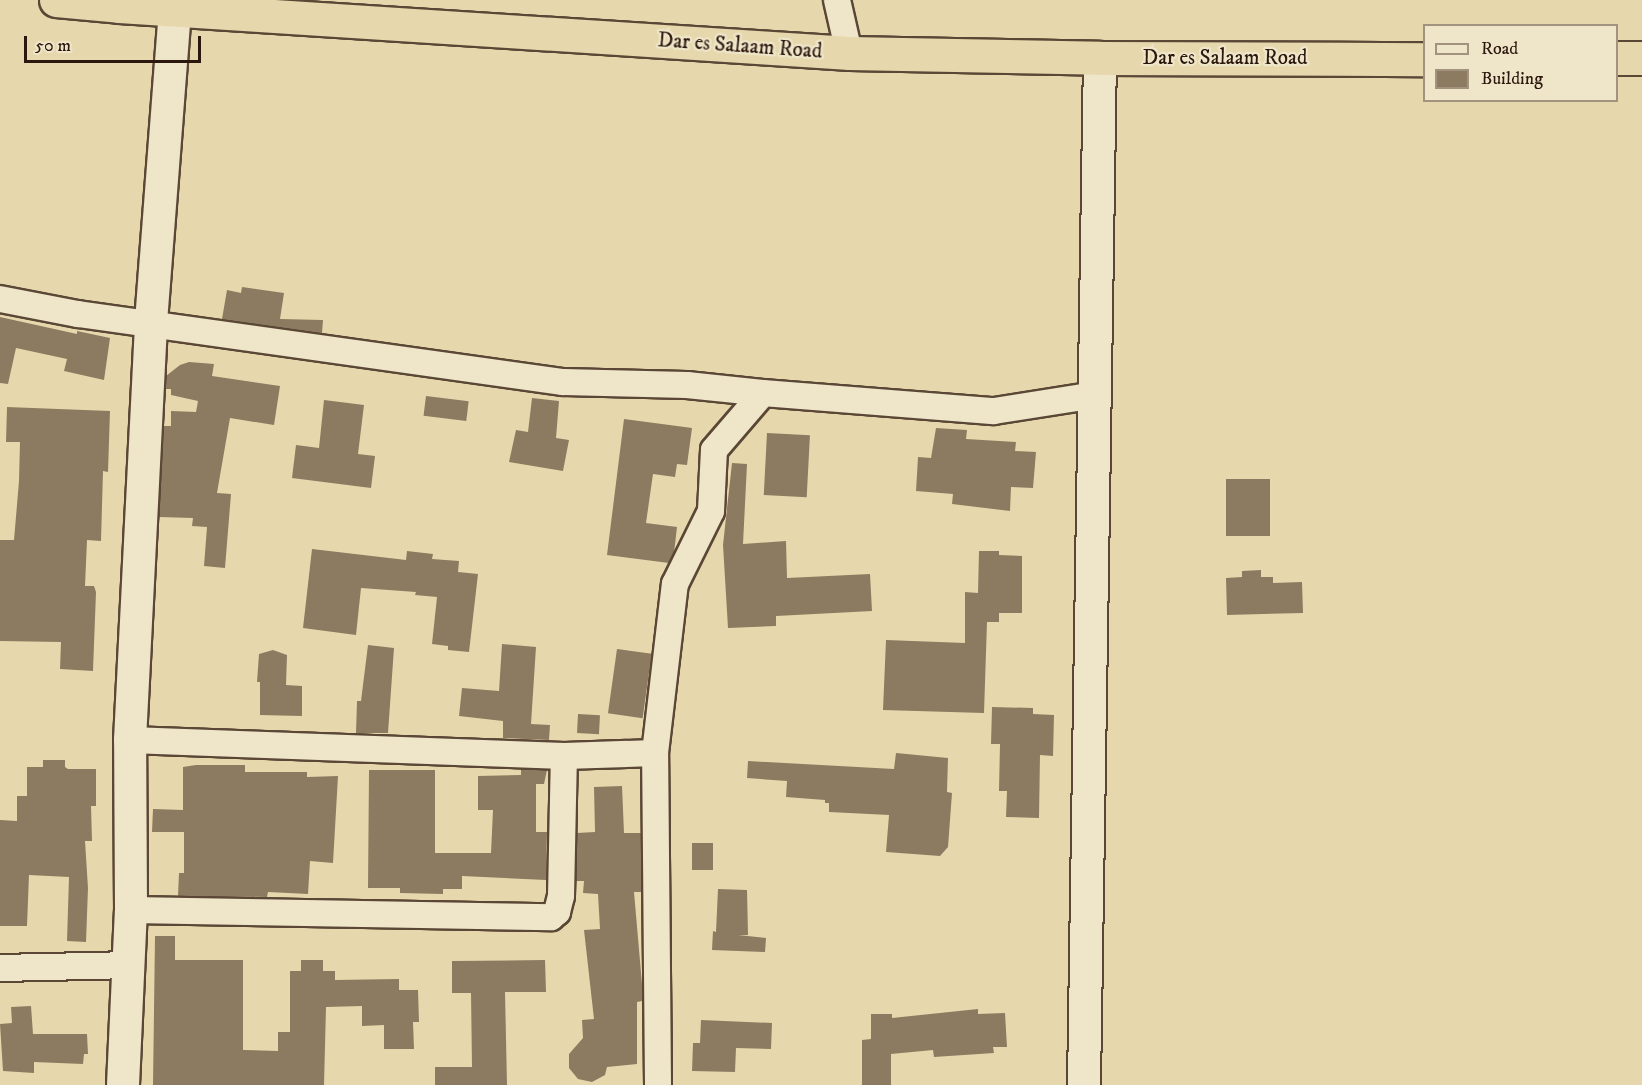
<!DOCTYPE html>
<html>
<head>
<meta charset="utf-8">
<style>
  body { margin:0 }
  #map { position:relative; width:1642px; height:1085px; overflow:hidden; background:#e6d8ac; font-family:"IM FELL DW Pica",serif }
  div>[style] { position:absolute }
  [style*='--x'] { left:calc(var(--x)*1px); top:calc(var(--y)*1px); width:calc(var(--w)*1px); rotate:calc(var(--a)*1deg) }
  .building>* { inset:0; background:#8c7b60; transform-origin:0 0 }
  .roads { filter:drop-shadow(2px 0 #5a4736) drop-shadow(-2px 0 #5a4736) drop-shadow(0 2px #5a4736) drop-shadow(0 -2px #5a4736) }
  .minor>* { height:26px; margin:-13px; padding:0 13px; transform-origin:13px; border-radius:13px; background:#efe6c9 }
  .tertiary>* { height:32px; margin:-16px; padding:0 16px; transform-origin:16px; border-radius:16px; background:#efe6c9 }
  .trunk>* { height:33px; margin:-16.5px; padding:0 16.5px; transform-origin:16.5px; border-radius:16.5px; background:#e6d8ac }
  span { translate:-50% -50%; white-space:nowrap; text-align:center; line-height:1.15; -webkit-text-stroke:4.5px #efe6c9; paint-order:stroke }
  .street-label { font-size:21px; color:#2b170e }
  .legend { position:absolute; left:1423px; top:24px; width:195px; height:78px; box-sizing:border-box; background:#efe6c9; border:2px solid #a1937e; margin:0; padding:8px 10px; list-style:none; font-size:18px; color:#2b170e }
  .legend li { display:flex; align-items:center; gap:12px; height:30px }
  .legend b { width:30px; border:2px solid #a1937e }
  .scale { position:absolute; left:24px; top:36px; width:177px; height:27px; box-sizing:border-box; border:3px solid #2b170e; border-top:0; padding-left:8px; font-size:18px; line-height:21px; white-space:nowrap; color:#2b170e; -webkit-text-stroke:4px #efe6c9; paint-order:stroke }
</style>
</head>
<body>
<div id="map">
  <div class="building">
    <i style="clip-path:polygon(242px 287px,284px 293px,280px 319px,323px 320px,322px 333px,222px 319px,227px 290px,241px 293px)"></i>
    <i style="clip-path:polygon(0 317px,77px 334px,77px 331px,110px 338px,104px 380px,64px 371px,67px 359px,16px 348px,8px 384px,0 383px)"></i>
    <i style="clip-path:polygon(189px 362px,214px 364px,212px 376px,280px 386px,274px 425px,230px 418px,217px 493px,231px 494px,225px 568px,204px 566px,207px 527px,192px 526px,193px 518px,159px 517px,164px 426px,171px 426px,171px 411px,196px 412px,198px 401px,171px 395px,171px 389px,166px 389px,166px 376px,180px 365px)"></i>
    <i style="left:426px;top:396px;width:43px;height:20px;rotate:7deg"></i>
    <i style="clip-path:polygon(532px 398px,559px 401px,556px 438px,569px 440px,563px 471px,509px 462px,516px 430px,528px 432px)"></i>
    <i style="clip-path:polygon(324px 400px,364px 405px,358px 454px,375px 456px,371px 488px,292px 478px,296px 445px,319px 448px)"></i>
    <i style="clip-path:polygon(7px 407px,110px 411px,108px 472px,103px 471px,101px 541px,87px 540px,85px 586px,94px 586px,96px 592px,93px 671px,60px 669px,61px 642px,0 641px,0 540px,14px 540px,19px 481px,20px 442px,6px 442px)"></i>
    <i style="clip-path:polygon(624px 419px,692px 428px,687px 465px,677px 464px,675px 477px,653px 474px,646px 523px,677px 527px,674px 553px,669px 563px,607px 555px)"></i>
    <i style="clip-path:polygon(936px 428px,967px 430px,966px 439px,1016px 442px,1015px 451px,1036px 452px,1033px 488px,1011px 487px,1010px 511px,952px 504px,953px 494px,916px 491px,918px 457px,931px 458px)"></i>
    <i style="left:767px;top:433px;width:43px;height:62px;rotate:3deg"></i>
    <i style="clip-path:polygon(732px 463px,747px 464px,743px 544px,786px 541px,787px 578px,870px 574px,872px 611px,776px 616px,776px 626px,728px 628px,723px 545px)"></i>
    <i style="left:1226px;top:479px;width:44px;height:57px"></i>
    <i style="clip-path:polygon(312px 549px,406px 560px,407px 551px,433px 554px,432px 559px,459px 561px,458px 572px,478px 574px,469px 652px,448px 650px,448px 646px,432px 644px,437px 597px,415px 595px,416px 592px,361px 588px,356px 635px,303px 628px)"></i>
    <i style="clip-path:polygon(979px 551px,999px 551px,999px 555px,1022px 556px,1022px 613px,999px 613px,999px 622px,987px 622px,984px 713px,883px 710px,886px 640px,965px 643px,965px 592px,978px 593px)"></i>
    <i style="clip-path:polygon(1261px 570px,1261px 577px,1273px 577px,1273px 583px,1302px 582px,1303px 613px,1227px 615px,1226px 578px,1242px 577px,1242px 571px)"></i>
    <i style="clip-path:polygon(502px 644px,536px 647px,531px 724px,550px 725px,549px 740px,503px 738px,503px 721px,459px 716px,462px 688px,499px 691px)"></i>
    <i style="clip-path:polygon(368px 645px,394px 648px,388px 733px,356px 733px,357px 701px,361px 701px)"></i>
    <i style="left:617px;top:649px;width:35px;height:65px;rotate:8deg"></i>
    <i style="clip-path:polygon(273px 650px,287px 655px,286px 685px,302px 686px,302px 716px,260px 715px,260px 682px,257px 682px,259px 654px)"></i>
    <i style="clip-path:polygon(992px 707px,1033px 708px,1033px 714px,1054px 715px,1053px 756px,1040px 755px,1039px 818px,1006px 817px,1007px 791px,999px 791px,1000px 744px,991px 744px)"></i>
    <i style="left:578px;top:714px;width:22px;height:19px;rotate:3deg"></i>
    <i style="clip-path:polygon(896px 753px,948px 758px,947px 792px,952px 793px,948px 847px,940px 856px,886px 852px,889px 815px,829px 812px,829px 803px,825px 803px,825px 800px,786px 797px,787px 781px,747px 778px,748px 761px,894px 769px)"></i>
    <i style="clip-path:polygon(43px 760px,65px 760px,65px 767px,68px 769px,96px 769px,96px 806px,91px 806px,92px 841px,85px 841px,88px 888px,86px 942px,67px 941px,69px 877px,29px 875px,27px 926px,0 926px,0 820px,17px 821px,17px 796px,27px 796px,27px 767px,43px 767px)"></i>
    <i style="clip-path:polygon(196px 765px,245px 765px,245px 772px,307px 772px,307px 777px,338px 776px,333px 863px,310px 861px,308px 894px,268px 892px,267px 897px,178px 896px,179px 873px,184px 873px,184px 832px,152px 832px,153px 809px,183px 810px,183px 767px)"></i>
    <i style="clip-path:polygon(521px 769px,547px 770px,544px 784px,536px 784px,536px 832px,547px 832px,546px 880px,462px 876px,462px 889px,443px 889px,443px 894px,400px 893px,400px 888px,368px 888px,369px 770px,435px 770px,435px 853px,491px 853px,493px 810px,478px 810px,478px 776px,521px 775px)"></i>
    <i style="clip-path:polygon(622px 786px,624px 833px,641px 833px,641px 892px,634px 892px,642px 984px,642px 1001px,637px 1002px,637px 1064px,607px 1067px,605px 1075px,592px 1082px,578px 1079px,569px 1068px,569px 1054px,583px 1038px,582px 1020px,594px 1019px,584px 930px,600px 929px,598px 894px,583px 893px,584px 881px,576px 881px,577px 833px,595px 832px,594px 787px)"></i>
    <i style="left:692px;top:843px;width:21px;height:27px"></i>
    <i style="clip-path:polygon(718px 889px,747px 890px,748px 935px,738px 935px,766px 938px,765px 952px,712px 950px,713px 931px,716px 932px)"></i>
    <i style="clip-path:polygon(155px 936px,175px 936px,175px 960px,243px 960px,243px 1050px,278px 1051px,278px 1032px,290px 1032px,290px 971px,301px 971px,301px 960px,323px 960px,323px 971px,335px 971px,335px 980px,399px 979px,399px 990px,418px 990px,419px 1022px,413px 1022px,414px 1049px,384px 1049px,384px 1025px,362px 1026px,362px 1006px,326px 1007px,324px 1085px,153px 1085px)"></i>
    <i style="clip-path:polygon(545px 960px,546px 992px,505px 992px,507px 1085px,435px 1085px,435px 1067px,472px 1067px,471px 993px,452px 993px,452px 961px)"></i>
    <i style="clip-path:polygon(31px 1006px,33px 1034px,87px 1034px,88px 1054px,84px 1054px,83px 1064px,34px 1062px,34px 1073px,3px 1071px,0 1024px,12px 1023px,11px 1007px)"></i>
    <i style="clip-path:polygon(978px 1009px,978px 1014px,1005px 1013px,1007px 1047px,993px 1047px,994px 1053px,934px 1057px,933px 1050px,891px 1054px,891px 1085px,862px 1085px,862px 1040px,871px 1039px,871px 1014px,892px 1014px,892px 1018px)"></i>
    <i style="clip-path:polygon(701px 1020px,772px 1023px,771px 1049px,736px 1048px,735px 1072px,692px 1071px,693px 1043px,700px 1043px)"></i>
  </div>
  <div class="roads">
    <div class="minor">
      <i style="--x:837;--y:0;--w:54;--a:77.2"></i>
      <i style="--x:0;--y:299;--w:79;--a:10.9"></i>
      <i style="--x:78;--y:314;--w:490;--a:8"></i>
      <i style="--x:563;--y:382;--w:124;--a:1.4"></i>
      <i style="--x:687;--y:385;--w:76;--a:6"></i>
      <i style="--x:763;--y:393;--w:232;--a:4.5"></i>
      <i style="--x:994;--y:411;--w:102;--a:-9"></i>
      <i style="--x:130;--y:740;--w:434;--a:2.1"></i>
      <i style="--x:564;--y:756;--w:91;--a:-1.9"></i>
      <i style="--x:131;--y:910;--w:420;--a:1"></i>
      <i style="--x:551;--y:917;--w:8;--a:-40"></i>
      <i style="--x:557;--y:912;--w:16;--a:-76"></i>
      <i style="--x:561;--y:896;--w:140;--a:-88.8"></i>
      <i style="--x:0;--y:968;--w:128;--a:-1.3"></i>
      <i style="--x:658;--y:1085;--w:332;--a:-90.5"></i>
      <i style="--x:655;--y:753;--w:170;--a:-83.3"></i>
      <i style="--x:675;--y:584;--w:81;--a:-63.7"></i>
      <i style="--x:711;--y:511;--w:61;--a:-87.2"></i>
      <i style="--x:714;--y:450;--w:75;--a:-49.3"></i>
    </div>
    <div class="tertiary">
      <i style="--x:123;--y:1085;--w:175;--a:-87.4"></i>
      <i style="--x:131;--y:910;--w:170;--a:-90.3"></i>
      <i style="--x:130;--y:740;--w:419;--a:-87.1"></i>
      <i style="--x:151;--y:322;--w:314;--a:-85.6"></i>
      <i style="--x:1084;--y:1085;--w:1027;--a:-89.11"></i>
    </div>
    <div class="trunk">
      <i style="--x:56;--y:0;--w:63;--a:5.4"></i>
      <i style="--x:119;--y:6;--w:732;--a:3.68"></i>
      <i style="--x:849;--y:53;--w:251;--a:1.1"></i>
      <i style="--x:1100;--y:58;--w:324;--a:0.2"></i>
      <i style="--x:1616;--y:58;--w:26;--a:0"></i>
    </div>
  </div>
  <div class="street-label">
    <span style="left:740px;top:46px;rotate:4deg">Dar es Salaam Road</span>
    <span style="left:1225px;top:58px">Dar es Salaam Road</span>
  </div>
  <ul class="legend">
  <li><b style="height:8px;background:#efe6c9"></b>Road</li>
  <li><b style="height:16px;background:#8c7b60"></b>Building</li>
  </ul>
  <div class="scale">50 m</div>
</div>
</body>
</html>
